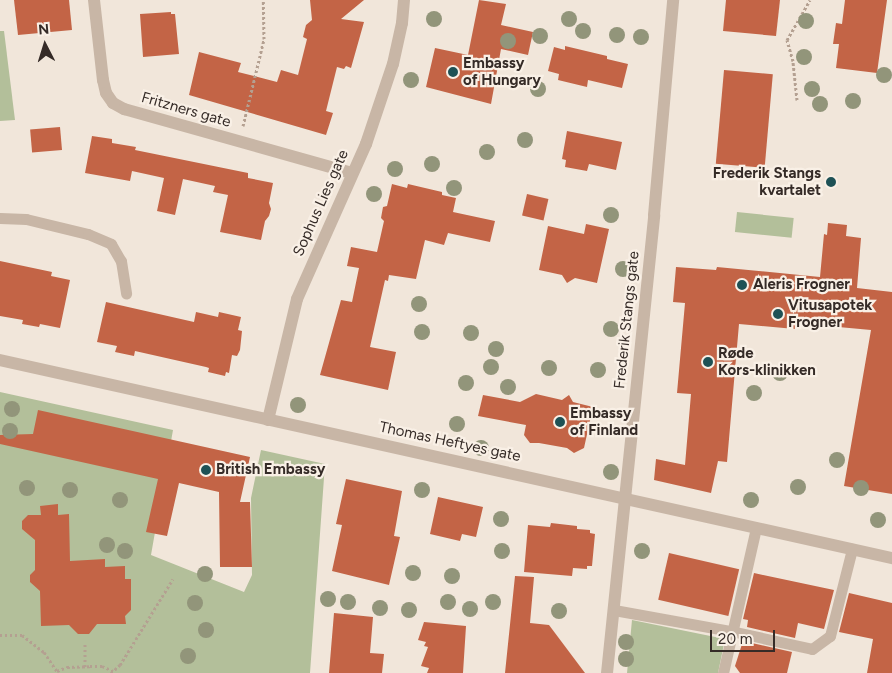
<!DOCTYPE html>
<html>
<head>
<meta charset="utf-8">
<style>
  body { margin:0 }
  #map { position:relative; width:892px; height:673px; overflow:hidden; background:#f1e6da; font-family:Figtree,sans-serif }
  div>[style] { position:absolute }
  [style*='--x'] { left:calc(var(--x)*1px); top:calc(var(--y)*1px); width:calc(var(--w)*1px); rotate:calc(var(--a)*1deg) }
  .green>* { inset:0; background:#b3bf9a; transform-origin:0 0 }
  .building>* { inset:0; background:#c36446; transform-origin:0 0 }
  .path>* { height:3px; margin-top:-1.5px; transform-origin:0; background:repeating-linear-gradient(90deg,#b4a091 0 2.5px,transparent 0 5px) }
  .lane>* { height:11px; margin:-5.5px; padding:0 5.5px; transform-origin:5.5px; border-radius:5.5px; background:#c8b6a6 }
  .street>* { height:12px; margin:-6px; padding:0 6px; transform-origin:6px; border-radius:6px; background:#c8b6a6 }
  .trees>* { width:16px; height:16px; margin:-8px; border-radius:50%; background:#92957a }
  .dots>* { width:14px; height:14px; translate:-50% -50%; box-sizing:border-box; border:2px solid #f9f0e6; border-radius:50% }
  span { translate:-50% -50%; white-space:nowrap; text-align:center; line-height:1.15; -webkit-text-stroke:4.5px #f9f0e6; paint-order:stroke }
  .poi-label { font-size:15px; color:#352b27; font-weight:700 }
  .left { translate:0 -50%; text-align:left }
  .right { translate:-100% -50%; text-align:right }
  .street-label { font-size:15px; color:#352b27 }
  .north { position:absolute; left:20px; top:20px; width:50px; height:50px; -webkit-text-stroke:4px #f9f0e6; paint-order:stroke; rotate:355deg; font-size:14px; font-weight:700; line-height:20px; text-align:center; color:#352b27 }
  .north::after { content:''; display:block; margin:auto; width:18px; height:22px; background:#352b27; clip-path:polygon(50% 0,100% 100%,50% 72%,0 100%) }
  .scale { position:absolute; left:710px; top:630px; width:65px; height:22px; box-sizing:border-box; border:2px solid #352b27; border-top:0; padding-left:6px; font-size:15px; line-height:18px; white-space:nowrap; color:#352b27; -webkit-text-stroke:4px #f9f0e6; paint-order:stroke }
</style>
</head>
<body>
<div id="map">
  <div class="green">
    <i style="clip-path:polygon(0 31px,4px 31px,15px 120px,0 121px)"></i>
    <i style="left:737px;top:212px;width:57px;height:20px;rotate:6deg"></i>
    <i style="clip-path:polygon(0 392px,173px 430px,151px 555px,244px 592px,252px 575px,251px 498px,261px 450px,325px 464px,310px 673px,0 673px)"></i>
    <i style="clip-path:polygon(632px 620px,725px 639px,718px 673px,627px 673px)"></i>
  </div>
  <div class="building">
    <i style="clip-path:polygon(14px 0,69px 0,72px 30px,18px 35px)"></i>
    <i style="clip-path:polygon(310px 0,364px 0,341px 19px,364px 22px,351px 68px,346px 66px,344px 69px,337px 67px,326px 111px,333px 113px,326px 135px,189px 95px,199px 52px,241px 63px,238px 72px,277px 82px,281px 70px,298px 75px,307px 39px,303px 37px,306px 25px,312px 20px)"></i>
    <i style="clip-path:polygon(479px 0,506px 4px,501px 25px,533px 32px,528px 55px,501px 49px,491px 104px,426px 87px,435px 48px,468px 55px)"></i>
    <i style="clip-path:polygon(726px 0,780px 0,776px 36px,723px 31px)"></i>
    <i style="clip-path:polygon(845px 0,887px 0,877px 73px,836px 68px,839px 44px,833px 44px,836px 23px,842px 24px)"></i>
    <i style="clip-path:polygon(171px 12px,171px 14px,175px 14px,179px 54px,143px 57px,140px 14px)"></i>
    <i style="clip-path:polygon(565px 46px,607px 56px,607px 59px,628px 64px,622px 88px,588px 80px,587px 87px,558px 80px,559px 74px,548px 71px,554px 47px,565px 50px)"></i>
    <i style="left:724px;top:70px;width:49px;height:94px;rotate:5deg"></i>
    <i style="left:60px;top:127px;width:23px;height:30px;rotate:85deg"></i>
    <i style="clip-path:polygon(567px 131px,622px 142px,616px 170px,589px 164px,587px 171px,565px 167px,566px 160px,562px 159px)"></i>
    <i style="clip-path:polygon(92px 136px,112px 139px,112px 143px,136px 147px,135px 150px,248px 173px,248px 178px,273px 183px,269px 203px,271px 209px,269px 216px,265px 221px,261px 240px,220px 232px,228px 195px,213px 192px,215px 186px,183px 179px,175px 215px,157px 211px,164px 178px,132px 171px,130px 181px,85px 173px)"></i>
    <i style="clip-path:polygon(392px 184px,407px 188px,408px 184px,442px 192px,442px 195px,456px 198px,453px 212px,495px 221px,490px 242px,448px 233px,444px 245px,425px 240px,416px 279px,389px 275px,388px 281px,385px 280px,370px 347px,396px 352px,388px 390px,320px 375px,341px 300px,352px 302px,359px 268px,347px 266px,351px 247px,377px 252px,384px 221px,381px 218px,383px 207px,387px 206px)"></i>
    <i style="left:527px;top:194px;width:22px;height:22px;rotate:13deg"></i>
    <i style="clip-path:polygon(828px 223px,847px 225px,846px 236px,861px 238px,857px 288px,892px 292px,892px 494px,844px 486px,871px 330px,795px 323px,795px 329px,739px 324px,727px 462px,718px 461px,711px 493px,654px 480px,656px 459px,685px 465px,691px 394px,677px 393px,685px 303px,673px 302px,676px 267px,716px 270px,717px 267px,820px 277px,824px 234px,827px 235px)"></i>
    <i style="clip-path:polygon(586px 224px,609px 229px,597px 283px,575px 278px,567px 283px,562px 275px,539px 270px,548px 226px,584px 234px)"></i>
    <i style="clip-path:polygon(0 261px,52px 272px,51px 276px,70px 280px,60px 328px,40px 324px,39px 327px,22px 324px,23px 320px,0 316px)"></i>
    <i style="clip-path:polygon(106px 302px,194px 322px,196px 312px,218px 317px,219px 312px,241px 317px,238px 330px,242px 331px,240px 350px,237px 356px,232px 355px,229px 373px,226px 372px,225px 376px,208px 372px,209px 368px,206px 367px,135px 351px,134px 356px,115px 352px,117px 346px,97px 342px)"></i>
    <i style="clip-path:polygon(536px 394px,562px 400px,569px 395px,573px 402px,593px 407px,584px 448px,574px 453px,567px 448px,539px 443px,530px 443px,524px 435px,526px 425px,478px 416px,483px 395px,520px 402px)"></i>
    <i style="clip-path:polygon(38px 410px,250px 457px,240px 502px,250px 502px,252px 567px,220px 567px,219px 492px,179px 483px,167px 536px,146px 532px,158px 479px,0 444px,0 435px,33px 434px)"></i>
    <i style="clip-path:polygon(346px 479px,402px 491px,394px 536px,400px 537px,389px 585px,332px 571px,342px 525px,336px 524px)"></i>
    <i style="clip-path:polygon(438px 497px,483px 507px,476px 537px,462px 534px,460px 541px,430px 534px)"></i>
    <i style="clip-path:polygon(58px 504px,58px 515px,69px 514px,70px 561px,105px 559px,105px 567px,125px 566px,125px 579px,131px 579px,131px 610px,125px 616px,126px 624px,97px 624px,89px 634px,78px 634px,69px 625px,41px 626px,40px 591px,30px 582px,30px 575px,35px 570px,35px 540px,22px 529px,22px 521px,28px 515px,41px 515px,40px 506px)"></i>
    <i style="clip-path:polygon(551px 523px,577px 526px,577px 529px,590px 530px,590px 533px,595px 534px,592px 566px,587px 566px,587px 569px,573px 568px,572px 576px,524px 572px,528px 525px,550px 527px)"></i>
    <i style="left:669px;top:553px;width:72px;height:48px;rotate:13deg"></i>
    <i style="clip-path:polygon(754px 573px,834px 590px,824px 629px,798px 623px,795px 638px,747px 627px,748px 620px,743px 619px)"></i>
    <i style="clip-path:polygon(515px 576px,534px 577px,530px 623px,549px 625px,585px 673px,505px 673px)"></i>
    <i style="clip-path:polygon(849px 593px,892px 603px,892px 673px,867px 673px,873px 639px,839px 632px)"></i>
    <i style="clip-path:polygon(334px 613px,373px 617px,370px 653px,384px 654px,382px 673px,329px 673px)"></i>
    <i style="clip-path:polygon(424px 622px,466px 626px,463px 673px,427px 673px,429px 668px,421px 666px,428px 647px,424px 646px,426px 642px,418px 640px)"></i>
    <i style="clip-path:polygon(743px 641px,792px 652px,787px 673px,740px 673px,735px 666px)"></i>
  </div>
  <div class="path">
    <i style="--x:797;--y:100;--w:39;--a:-96"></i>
    <i style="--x:793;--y:61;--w:22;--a:-106"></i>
    <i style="--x:787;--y:40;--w:46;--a:-60.1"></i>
    <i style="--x:243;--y:126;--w:89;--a:-76.4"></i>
    <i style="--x:264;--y:39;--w:39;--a:-91"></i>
    <i style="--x:0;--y:635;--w:22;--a:0"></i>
    <i style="--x:22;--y:635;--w:28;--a:38"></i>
    <i style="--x:44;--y:652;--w:25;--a:56"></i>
    <i style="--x:85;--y:644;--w:23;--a:90"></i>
    <i style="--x:57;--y:671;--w:11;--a:-22"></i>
    <i style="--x:67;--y:667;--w:23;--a:-2"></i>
    <i style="--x:90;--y:666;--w:12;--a:0"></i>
    <i style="--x:102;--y:666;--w:12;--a:24"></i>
    <i style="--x:111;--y:673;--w:12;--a:-42"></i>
    <i style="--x:120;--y:665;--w:101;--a:-58.4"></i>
  </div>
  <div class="lane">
    <i style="--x:0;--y:218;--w:26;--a:2"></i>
    <i style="--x:26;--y:219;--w:64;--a:13.6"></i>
    <i style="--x:88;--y:234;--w:25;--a:23"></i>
    <i style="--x:111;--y:244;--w:20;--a:60"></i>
    <i style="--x:121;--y:261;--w:33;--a:81"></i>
    <i style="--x:614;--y:610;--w:119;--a:10.2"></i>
    <i style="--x:731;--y:631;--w:83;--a:12.5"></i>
    <i style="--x:812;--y:649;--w:22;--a:-36"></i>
    <i style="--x:830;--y:636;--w:90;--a:-75.8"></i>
    <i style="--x:723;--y:673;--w:149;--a:-77.2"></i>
  </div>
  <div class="street">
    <i style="--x:94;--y:0;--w:81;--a:83.6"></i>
    <i style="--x:103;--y:80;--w:13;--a:77"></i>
    <i style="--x:106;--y:93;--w:12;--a:55"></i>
    <i style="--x:113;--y:103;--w:13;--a:29"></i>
    <i style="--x:124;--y:109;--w:237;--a:15.7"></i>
    <i style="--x:0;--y:360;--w:914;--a:12.52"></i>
    <i style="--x:268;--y:420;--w:124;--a:-76.5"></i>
    <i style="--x:297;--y:299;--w:170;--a:-66"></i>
    <i style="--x:366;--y:144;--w:84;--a:-71.4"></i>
    <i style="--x:393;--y:64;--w:42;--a:-77.6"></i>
    <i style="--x:402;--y:23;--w:23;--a:-85"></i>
    <i style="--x:607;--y:673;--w:460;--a:-84.1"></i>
    <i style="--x:654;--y:215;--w:216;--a:-84.9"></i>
  </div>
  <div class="trees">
    <i style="left:434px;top:19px"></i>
    <i style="left:569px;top:19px"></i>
    <i style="left:806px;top:21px"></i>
    <i style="left:583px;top:31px"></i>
    <i style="left:617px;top:35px"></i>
    <i style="left:540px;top:36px"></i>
    <i style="left:641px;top:37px"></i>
    <i style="left:508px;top:41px"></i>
    <i style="left:804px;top:57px"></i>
    <i style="left:884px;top:75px"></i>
    <i style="left:411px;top:80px"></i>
    <i style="left:538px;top:89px"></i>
    <i style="left:812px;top:89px"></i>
    <i style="left:853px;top:101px"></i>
    <i style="left:820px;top:104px"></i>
    <i style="left:525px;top:140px"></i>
    <i style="left:487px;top:152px"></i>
    <i style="left:432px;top:164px"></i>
    <i style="left:395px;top:169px"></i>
    <i style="left:454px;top:188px"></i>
    <i style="left:374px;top:194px"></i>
    <i style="left:611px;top:215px"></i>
    <i style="left:623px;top:269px"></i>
    <i style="left:419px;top:304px"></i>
    <i style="left:611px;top:329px"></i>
    <i style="left:422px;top:332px"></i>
    <i style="left:471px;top:333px"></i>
    <i style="left:496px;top:349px"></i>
    <i style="left:491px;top:367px"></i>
    <i style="left:549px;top:368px"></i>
    <i style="left:598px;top:370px"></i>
    <i style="left:780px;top:373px"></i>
    <i style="left:466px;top:383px"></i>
    <i style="left:508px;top:387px"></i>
    <i style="left:754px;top:393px"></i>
    <i style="left:298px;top:405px"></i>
    <i style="left:12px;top:409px"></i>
    <i style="left:457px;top:424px"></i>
    <i style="left:10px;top:431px"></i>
    <i style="left:481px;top:448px"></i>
    <i style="left:837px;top:460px"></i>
    <i style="left:611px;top:472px"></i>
    <i style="left:798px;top:487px"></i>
    <i style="left:27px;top:488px"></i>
    <i style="left:861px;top:488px"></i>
    <i style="left:70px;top:490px"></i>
    <i style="left:422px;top:490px"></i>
    <i style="left:120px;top:500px"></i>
    <i style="left:751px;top:500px"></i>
    <i style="left:501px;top:519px"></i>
    <i style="left:878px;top:520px"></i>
    <i style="left:107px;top:545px"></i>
    <i style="left:125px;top:551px"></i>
    <i style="left:502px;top:551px"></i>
    <i style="left:642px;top:551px"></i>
    <i style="left:413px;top:573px"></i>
    <i style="left:205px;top:574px"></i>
    <i style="left:452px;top:576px"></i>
    <i style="left:328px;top:599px"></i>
    <i style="left:348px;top:602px"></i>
    <i style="left:448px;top:602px"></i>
    <i style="left:493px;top:602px"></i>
    <i style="left:195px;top:603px"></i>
    <i style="left:380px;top:608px"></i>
    <i style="left:470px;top:609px"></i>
    <i style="left:409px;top:610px"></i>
    <i style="left:559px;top:611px"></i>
    <i style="left:206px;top:630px"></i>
    <i style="left:626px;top:642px"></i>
    <i style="left:188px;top:656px"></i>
    <i style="left:626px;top:659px"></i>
  </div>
  <div class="dots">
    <i style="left:453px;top:72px;background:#1e5155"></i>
    <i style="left:831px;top:182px;background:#1e5155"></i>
    <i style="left:742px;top:285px;background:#1e5155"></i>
    <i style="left:778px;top:314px;background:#1e5155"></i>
    <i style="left:708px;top:362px;background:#1e5155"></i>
    <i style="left:560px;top:422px;background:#1e5155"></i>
    <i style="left:206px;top:470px;background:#1e5155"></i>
  </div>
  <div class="poi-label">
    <span class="left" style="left:463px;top:72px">Embassy<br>of Hungary</span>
    <span class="right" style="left:821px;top:182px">Frederik Stangs<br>kvartalet</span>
    <span class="left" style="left:753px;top:285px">Aleris Frogner</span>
    <span class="left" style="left:788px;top:314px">Vitusapotek<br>Frogner</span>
    <span class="left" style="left:718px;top:362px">Røde<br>Kors-klinikken</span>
    <span class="left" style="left:570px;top:422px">Embassy<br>of Finland</span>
    <span class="left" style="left:216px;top:470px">British Embassy</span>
  </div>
  <div class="street-label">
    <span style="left:186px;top:110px;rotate:16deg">Fritzners gate</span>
    <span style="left:321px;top:203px;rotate:-66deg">Sophus Lies gate</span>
    <span style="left:627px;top:320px;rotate:-84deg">Frederik Stangs gate</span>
    <span style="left:450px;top:442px;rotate:12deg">Thomas Heftyes gate</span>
  </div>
  <div class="north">N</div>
  <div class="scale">20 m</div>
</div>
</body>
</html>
